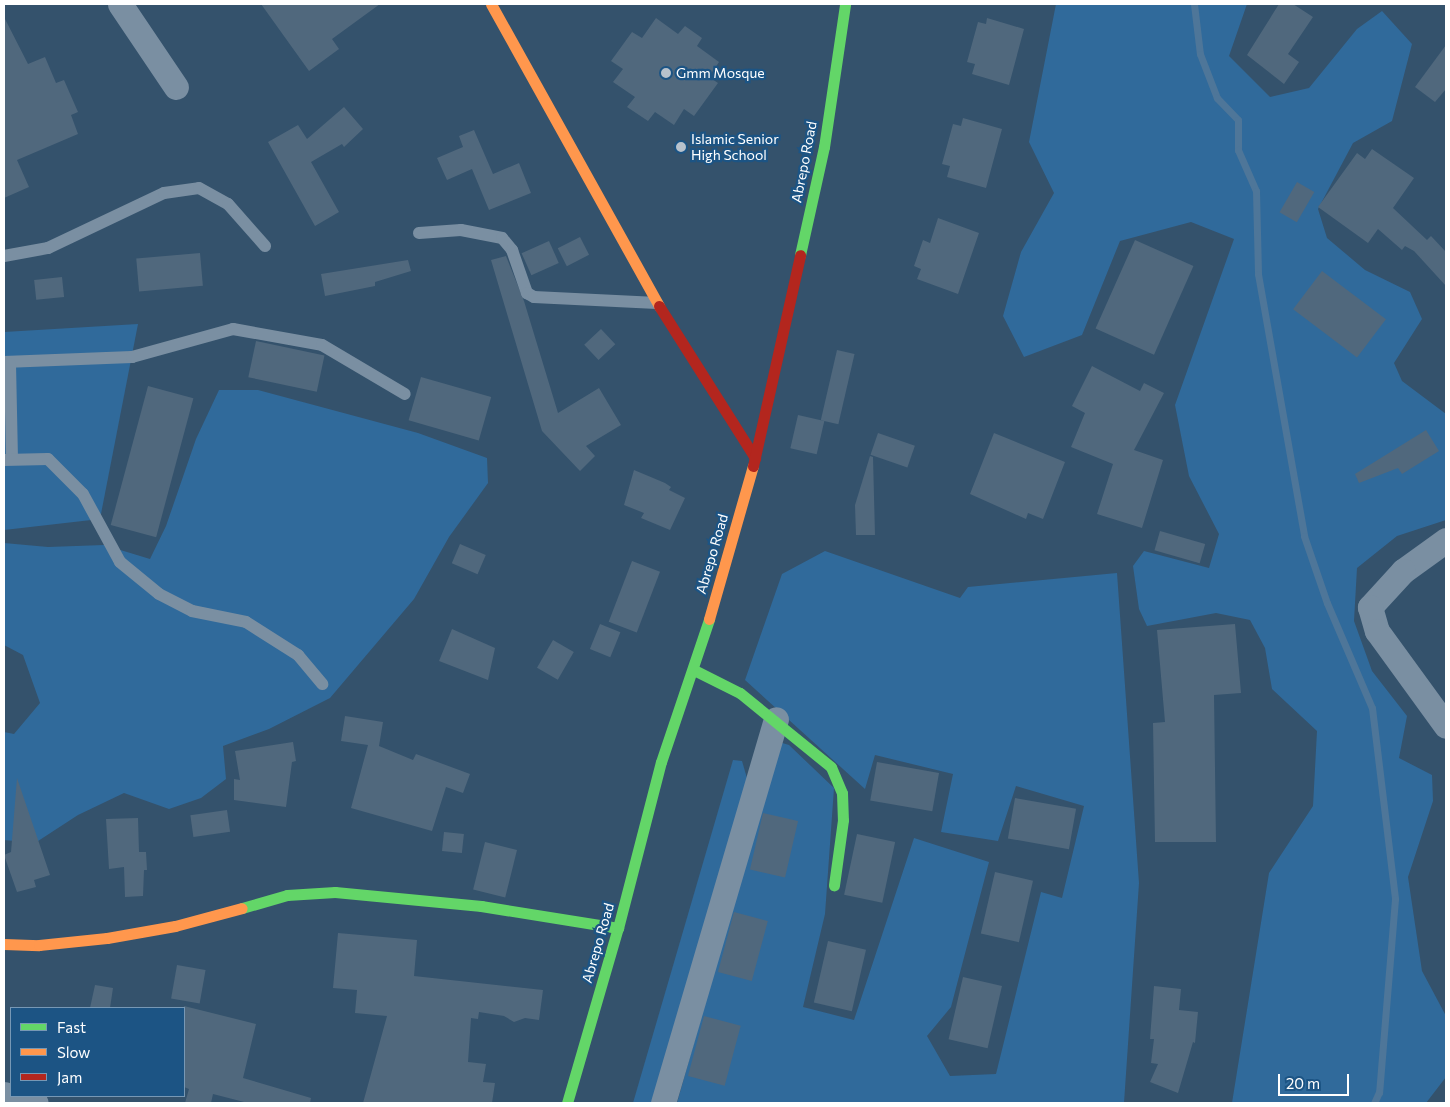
<!DOCTYPE html>
<html>
<head>
<meta charset="utf-8">
<style>
  body { margin:0 }
  #map { position:relative; width:1450px; height:1107px; overflow:hidden; background:#34526c; font-family:Commissioner,sans-serif }
  div>[style] { position:absolute }
  [style*='--x'] { left:calc(var(--x)*1px); top:calc(var(--y)*1px); width:calc(var(--w)*1px); rotate:calc(var(--a)*1deg) }
  .green>* { inset:0; background:#306a9b }
  .stream>* { height:7px; margin:-3.5px; padding:0 3.5px; transform-origin:3.5px; border-radius:3.5px; background:#4e7699 }
  .building>* { inset:0; background:#50687d; transform-origin:0 0 }
  .lane>* { height:12px; margin:-6px; padding:0 6px; transform-origin:6px; border-radius:6px; background:#7a8fa2 }
  .street>* { height:25px; margin:-12.5px; padding:0 12.5px; transform-origin:12.5px; border-radius:12.5px; background:#7a8fa2 }
  .fast>* { height:11px; margin:-5.5px; padding:0 5.5px; transform-origin:5.5px; border-radius:5.5px; background:#63d668 }
  .slow>* { height:11px; margin:-5.5px; padding:0 5.5px; transform-origin:5.5px; border-radius:5.5px; background:#ff974d }
  .jam>* { height:11px; margin:-5.5px; padding:0 5.5px; transform-origin:5.5px; border-radius:5.5px; background:#b3261e }
  .dots>* { width:14px; height:14px; translate:-50% -50%; box-sizing:border-box; border:2px solid #1c5484; border-radius:50% }
  span { translate:-50% -50%; white-space:nowrap; text-align:center; line-height:1.15; -webkit-text-stroke:4.5px #1c5484; paint-order:stroke }
  .poi-label { font-size:14px; color:#fff }
  .left { translate:0 -50%; text-align:left }
  .street-label { font-size:14px; color:#fff }
  .frame { position:absolute; inset:0; border:5px solid #fff; pointer-events:none }
  .legend { position:absolute; left:10px; top:1007px; width:175px; height:90px; box-sizing:border-box; background:#1c5484; border:1px solid #7798b5; margin:0; padding:6px 9px; list-style:none; font-size:15px; color:#fff }
  .legend li { display:flex; align-items:center; gap:10px; height:25px }
  .legend b { width:25px; border:1px solid #7798b5 }
  .scale { position:absolute; left:1278px; top:1074px; width:71px; height:22px; box-sizing:border-box; border:2px solid #fff; border-top:0; padding-left:6px; font-size:15px; line-height:18px; white-space:nowrap; color:#fff; -webkit-text-stroke:4px #1c5484; paint-order:stroke }
</style>
</head>
<body>
<div id="map">
  <div class="green">
    <i style="clip-path:polygon(1056px 4px,1247px 4px,1229px 56px,1270px 97px,1309px 88px,1357px 29px,1382px 11px,1412px 44px,1392px 121px,1353px 143px,1318px 209px,1327px 238px,1365px 270px,1410px 292px,1422px 319px,1394px 363px,1402px 381px,1446px 414px,1446px 520px,1397px 536px,1357px 568px,1354px 621px,1372px 671px,1407px 716px,1399px 758px,1432px 775px,1433px 801px,1408px 877px,1422px 971px,1446px 1016px,1446px 1077px,1426px 1103px,1232px 1103px,1269px 873px,1313px 806px,1317px 731px,1272px 689px,1265px 648px,1250px 620px,1216px 613px,1147px 626px,1139px 609px,1133px 566px,1144px 551px,1209px 568px,1219px 534px,1189px 476px,1175px 405px,1234px 239px,1191px 222px,1120px 241px,1082px 335px,1024px 357px,1003px 316px,1021px 252px,1054px 193px,1029px 142px)"></i>
    <i style="clip-path:polygon(138px 324px,100px 519px,4px 530px,4px 332px)"></i>
    <i style="clip-path:polygon(219px 390px,258px 390px,418px 433px,487px 458px,488px 483px,449px 537px,414px 599px,330px 698px,269px 729px,223px 746px,226px 779px,201px 798px,169px 809px,124px 793px,78px 815px,35px 843px,4px 840px,4px 732px,14px 734px,40px 703px,23px 655px,4px 645px,4px 543px,48px 547px,104px 545px,150px 559px,166px 526px,196px 439px)"></i>
    <i style="clip-path:polygon(825px 551px,960px 598px,968px 587px,1117px 573px,1139px 883px,1124px 1103px,677px 1103px,779px 742px,789px 745px,834px 788px,825px 914px,803px 1007px,854px 1020px,914px 838px,989px 862px,951px 1007px,927px 1036px,950px 1076px,996px 1074px,1041px 892px,1062px 898px,1084px 806px,1016px 786px,998px 841px,941px 832px,953px 774px,875px 755px,865px 789px,745px 680px,782px 574px)"></i>
    <i style="clip-path:polygon(733px 760px,742px 761px,749px 785px,656px 1103px,633px 1103px)"></i>
  </div>
  <div class="stream">
    <i style="--x:1194;--y:4;--w:50;--a:83.2"></i>
    <i style="--x:1200;--y:54;--w:47;--a:68.9"></i>
    <i style="--x:1217;--y:98;--w:30;--a:46"></i>
    <i style="--x:1238;--y:120;--w:30;--a:90"></i>
    <i style="--x:1238;--y:150;--w:45;--a:66.3"></i>
    <i style="--x:1256;--y:191;--w:83;--a:88.6"></i>
    <i style="--x:1258;--y:274;--w:266;--a:80"></i>
    <i style="--x:1304;--y:536;--w:71;--a:71.1"></i>
    <i style="--x:1327;--y:603;--w:114;--a:66.8"></i>
    <i style="--x:1372;--y:708;--w:192;--a:83.1"></i>
    <i style="--x:1395;--y:899;--w:194;--a:94.7"></i>
    <i style="--x:1379;--y:1092;--w:12;--a:114"></i>
  </div>
  <div class="building">
    <i style="clip-path:polygon(261px 4px,380px 4px,332px 39px,339px 49px,309px 71px)"></i>
    <i style="clip-path:polygon(1279px 4px,1293px 4px,1313px 17px,1288px 54px,1299px 62px,1284px 84px,1247px 55px)"></i>
    <i style="clip-path:polygon(4px 17px,28px 64px,45px 57px,56px 83px,64px 80px,78px 112px,71px 115px,78px 134px,17px 160px,29px 187px,4px 198px)"></i>
    <i style="clip-path:polygon(656px 18px,678px 34px,685px 26px,702px 38px,697px 46px,719px 62px,709px 77px,718px 83px,694px 116px,684px 109px,674px 125px,655px 112px,648px 121px,627px 107px,635px 97px,613px 82px,623px 69px,611px 61px,632px 32px,642px 38px)"></i>
    <i style="clip-path:polygon(987px 18px,1024px 29px,1009px 85px,972px 74px,975px 64px,967px 62px,978px 22px,986px 24px)"></i>
    <i style="clip-path:polygon(1446px 45px,1446px 89px,1435px 102px,1415px 87px)"></i>
    <i style="clip-path:polygon(344px 107px,363px 129px,344px 147px,342px 144px,311px 162px,339px 212px,315px 226px,268px 142px,298px 125px,307px 139px)"></i>
    <i style="clip-path:polygon(963px 118px,1002px 129px,986px 188px,947px 177px,950px 166px,942px 164px,953px 124px,961px 126px)"></i>
    <i style="clip-path:polygon(474px 130px,493px 174px,519px 163px,531px 193px,489px 210px,472px 169px,447px 180px,437px 158px,463px 147px,459px 136px)"></i>
    <i style="clip-path:polygon(1372px 149px,1414px 178px,1393px 208px,1427px 240px,1431px 236px,1446px 252px,1446px 286px,1414px 251px,1405px 246px,1402px 250px,1378px 229px,1368px 243px,1318px 207px,1357px 153px,1365px 159px)"></i>
    <i style="left:1297px;top:182px;width:20px;height:35px;rotate:30deg"></i>
    <i style="clip-path:polygon(938px 218px,979px 233px,958px 294px,917px 279px,921px 269px,914px 266px,923px 240px,930px 243px)"></i>
    <i style="left:580px;top:237px;width:20px;height:25px;rotate:63deg"></i>
    <i style="left:1135px;top:240px;width:64px;height:97px;rotate:24deg"></i>
    <i style="left:549px;top:241px;width:24px;height:30px;rotate:66deg"></i>
    <i style="left:200px;top:253px;width:33px;height:64px;rotate:85deg"></i>
    <i style="clip-path:polygon(506px 256px,524px 301px,558px 413px,599px 388px,621px 425px,586px 446px,595px 456px,580px 471px,542px 431px,491px 260px)"></i>
    <i style="clip-path:polygon(408px 260px,411px 271px,375px 282px,375px 286px,325px 296px,321px 274px)"></i>
    <i style="left:1322px;top:271px;width:80px;height:48px;rotate:37deg"></i>
    <i style="left:62px;top:277px;width:20px;height:28px;rotate:84deg"></i>
    <i style="left:601px;top:329px;width:21px;height:23px;rotate:47deg"></i>
    <i style="left:256px;top:341px;width:70px;height:37px;rotate:12deg"></i>
    <i style="left:837px;top:350px;width:18px;height:72px;rotate:13deg"></i>
    <i style="clip-path:polygon(1092px 366px,1140px 391px,1144px 383px,1164px 393px,1134px 450px,1163px 460px,1142px 528px,1097px 514px,1113px 464px,1071px 447px,1085px 413px,1072px 406px)"></i>
    <i style="left:421px;top:377px;width:73px;height:45px;rotate:16deg"></i>
    <i style="left:148px;top:386px;width:47px;height:144px;rotate:15deg"></i>
    <i style="left:798px;top:415px;width:27px;height:34px;rotate:13deg"></i>
    <i style="clip-path:polygon(1426px 430px,1439px 451px,1402px 474px,1398px 468px,1359px 483px,1355px 474px)"></i>
    <i style="left:878px;top:433px;width:39px;height:23px;rotate:19deg"></i>
    <i style="clip-path:polygon(994px 433px,1065px 462px,1043px 519px,1028px 513px,1026px 519px,970px 494px)"></i>
    <i style="clip-path:polygon(870px 456px,873px 457px,875px 535px,856px 535px,855px 505px)"></i>
    <i style="clip-path:polygon(634px 470px,665px 483px,671px 487px,669px 490px,685px 498px,670px 530px,641px 518px,644px 513px,624px 505px)"></i>
    <i style="left:1160px;top:531px;width:47px;height:20px;rotate:16deg"></i>
    <i style="left:460px;top:544px;width:28px;height:21px;rotate:23deg"></i>
    <i style="left:632px;top:561px;width:30px;height:65px;rotate:21deg"></i>
    <i style="left:600px;top:624px;width:22px;height:27px;rotate:22deg"></i>
    <i style="clip-path:polygon(1235px 624px,1241px 693px,1214px 695px,1216px 842px,1155px 842px,1153px 723px,1165px 722px,1157px 630px)"></i>
    <i style="clip-path:polygon(452px 629px,495px 648px,488px 680px,439px 661px)"></i>
    <i style="left:553px;top:640px;width:24px;height:32px;rotate:30deg"></i>
    <i style="clip-path:polygon(345px 716px,383px 722px,379px 746px,413px 760px,416px 754px,470px 774px,463px 793px,446px 787px,432px 831px,351px 808px,368px 745px,341px 741px)"></i>
    <i style="clip-path:polygon(293px 742px,296px 761px,292px 762px,286px 807px,234px 800px,234px 779px,240px 780px,235px 751px)"></i>
    <i style="left:877px;top:762px;width:63px;height:39px;rotate:10deg"></i>
    <i style="clip-path:polygon(17px 778px,50px 875px,34px 880px,36px 887px,17px 892px,4px 855px,11px 852px)"></i>
    <i style="left:1015px;top:798px;width:62px;height:41px;rotate:10deg"></i>
    <i style="left:227px;top:810px;width:22px;height:37px;rotate:82deg"></i>
    <i style="left:763px;top:813px;width:36px;height:58px;rotate:13deg"></i>
    <i style="clip-path:polygon(138px 818px,139px 852px,146px 852px,147px 870px,144px 870px,143px 896px,125px 897px,124px 867px,109px 869px,106px 819px)"></i>
    <i style="left:444px;top:832px;width:20px;height:19px;rotate:6deg"></i>
    <i style="left:857px;top:834px;width:39px;height:62px;rotate:12deg"></i>
    <i style="left:485px;top:842px;width:33px;height:49px;rotate:14deg"></i>
    <i style="left:995px;top:872px;width:39px;height:63px;rotate:13deg"></i>
    <i style="left:734px;top:912px;width:35px;height:62px;rotate:15deg"></i>
    <i style="clip-path:polygon(338px 933px,417px 940px,414px 976px,543px 990px,539px 1020px,525px 1018px,514px 1022px,504px 1016px,479px 1012px,478px 1019px,471px 1018px,468px 1062px,486px 1064px,483px 1082px,495px 1083px,492px 1103px,363px 1103px,387px 1016px,355px 1013px,357px 990px,333px 988px)"></i>
    <i style="left:828px;top:941px;width:39px;height:63px;rotate:13deg"></i>
    <i style="left:177px;top:965px;width:29px;height:34px;rotate:10deg"></i>
    <i style="left:963px;top:977px;width:40px;height:64px;rotate:13deg"></i>
    <i style="clip-path:polygon(95px 985px,113px 988px,110px 1008px,90px 1008px)"></i>
    <i style="clip-path:polygon(1154px 986px,1181px 989px,1179px 1010px,1198px 1012px,1195px 1043px,1193px 1042px,1178px 1093px,1150px 1082px,1158px 1064px,1151px 1063px,1154px 1039px,1150px 1039px)"></i>
    <i style="clip-path:polygon(184px 1006px,256px 1024px,243px 1078px,311px 1098px,310px 1103px,248px 1103px,213px 1094px,211px 1103px,185px 1103px,189px 1089px,184px 1087px)"></i>
    <i style="left:704px;top:1016px;width:38px;height:62px;rotate:15deg"></i>
  </div>
  <div class="lane">
    <i style="--x:419;--y:233;--w:42;--a:-4.1"></i>
    <i style="--x:461;--y:230;--w:42;--a:11"></i>
    <i style="--x:502;--y:238;--w:16;--a:50"></i>
    <i style="--x:512;--y:250;--w:46;--a:70.8"></i>
    <i style="--x:527;--y:293;--w:8;--a:30"></i>
    <i style="--x:534;--y:297;--w:123;--a:2.8"></i>
    <i style="--x:4;--y:256;--w:45;--a:-10.3"></i>
    <i style="--x:48;--y:248;--w:128;--a:-25.4"></i>
    <i style="--x:164;--y:193;--w:35;--a:-8"></i>
    <i style="--x:199;--y:188;--w:33;--a:29"></i>
    <i style="--x:228;--y:204;--w:56;--a:48.6"></i>
    <i style="--x:4;--y:362;--w:128;--a:-2.2"></i>
    <i style="--x:132;--y:357;--w:105;--a:-15.5"></i>
    <i style="--x:233;--y:329;--w:90;--a:10.2"></i>
    <i style="--x:322;--y:345;--w:96;--a:30.6"></i>
    <i style="--x:10;--y:364;--w:94;--a:88.8"></i>
    <i style="--x:4;--y:460;--w:44;--a:-1.3"></i>
    <i style="--x:48;--y:459;--w:49;--a:45"></i>
    <i style="--x:83;--y:494;--w:77;--a:61.4"></i>
    <i style="--x:120;--y:562;--w:50;--a:39.4"></i>
    <i style="--x:159;--y:594;--w:37;--a:27"></i>
    <i style="--x:192;--y:611;--w:55;--a:11.5"></i>
    <i style="--x:246;--y:622;--w:62;--a:32.4"></i>
    <i style="--x:298;--y:655;--w:38;--a:50"></i>
  </div>
  <div class="street">
    <i style="--x:120;--y:4;--w:100;--a:56"></i>
    <i style="--x:1446;--y:540;--w:53;--a:144.2"></i>
    <i style="--x:1403;--y:571;--w:49;--a:132.5"></i>
    <i style="--x:1370;--y:607;--w:25;--a:74"></i>
    <i style="--x:1377;--y:631;--w:117;--a:54"></i>
    <i style="--x:4;--y:1094;--w:33;--a:16"></i>
    <i style="--x:663;--y:1103;--w:400;--a:-73.6"></i>
  </div>
  <div class="fast">
    <i style="--x:800;--y:255;--w:111;--a:-77.5"></i>
    <i style="--x:824;--y:147;--w:145;--a:-81.6"></i>
    <i style="--x:694;--y:670;--w:51;--a:26.6"></i>
    <i style="--x:740;--y:693;--w:117;--a:39.1"></i>
    <i style="--x:831;--y:767;--w:28;--a:67"></i>
    <i style="--x:842;--y:793;--w:27;--a:88"></i>
    <i style="--x:843;--y:820;--w:66;--a:97.9"></i>
    <i style="--x:242;--y:908;--w:47;--a:-16.1"></i>
    <i style="--x:287;--y:895;--w:48;--a:-3.6"></i>
    <i style="--x:335;--y:892;--w:147;--a:5.5"></i>
    <i style="--x:481;--y:906;--w:139;--a:9.1"></i>
    <i style="--x:567;--y:1103;--w:182;--a:-73.8"></i>
    <i style="--x:618;--y:928;--w:171;--a:-75.5"></i>
    <i style="--x:661;--y:762;--w:151;--a:-71.4"></i>
  </div>
  <div class="slow">
    <i style="--x:491;--y:4;--w:346;--a:60.9"></i>
    <i style="--x:709;--y:619;--w:159;--a:-74"></i>
    <i style="--x:4;--y:944;--w:35;--a:2"></i>
    <i style="--x:39;--y:945;--w:68;--a:-5.9"></i>
    <i style="--x:107;--y:938;--w:69;--a:-10"></i>
    <i style="--x:175;--y:926;--w:69;--a:-15"></i>
  </div>
  <div class="jam">
    <i style="--x:659;--y:306;--w:180;--a:57.7"></i>
    <i style="--x:753;--y:466;--w:216;--a:-77.4"></i>
  </div>
  <div class="dots">
    <i style="left:666px;top:73px;background:#b8c2cc"></i>
    <i style="left:681px;top:147px;background:#b8c2cc"></i>
  </div>
  <div class="poi-label">
    <span class="left" style="left:676px;top:73px">Gmm Mosque</span>
    <span class="left" style="left:691px;top:147px">Islamic Senior<br>High School</span>
  </div>
  <div class="street-label">
    <span style="left:804px;top:162px;rotate:-79deg">Abrepo Road</span>
    <span style="left:712px;top:554px;rotate:-74deg">Abrepo Road</span>
    <span style="left:598px;top:943px;rotate:-74deg">Abrepo Road</span>
  </div>
  <div class="frame"></div>
  <ul class="legend">
  <li><b style="height:6px;background:#63d668"></b>Fast</li>
  <li><b style="height:6px;background:#ff974d"></b>Slow</li>
  <li><b style="height:6px;background:#b3261e"></b>Jam</li>
  </ul>
  <div class="scale">20 m</div>
</div>
</body>
</html>
